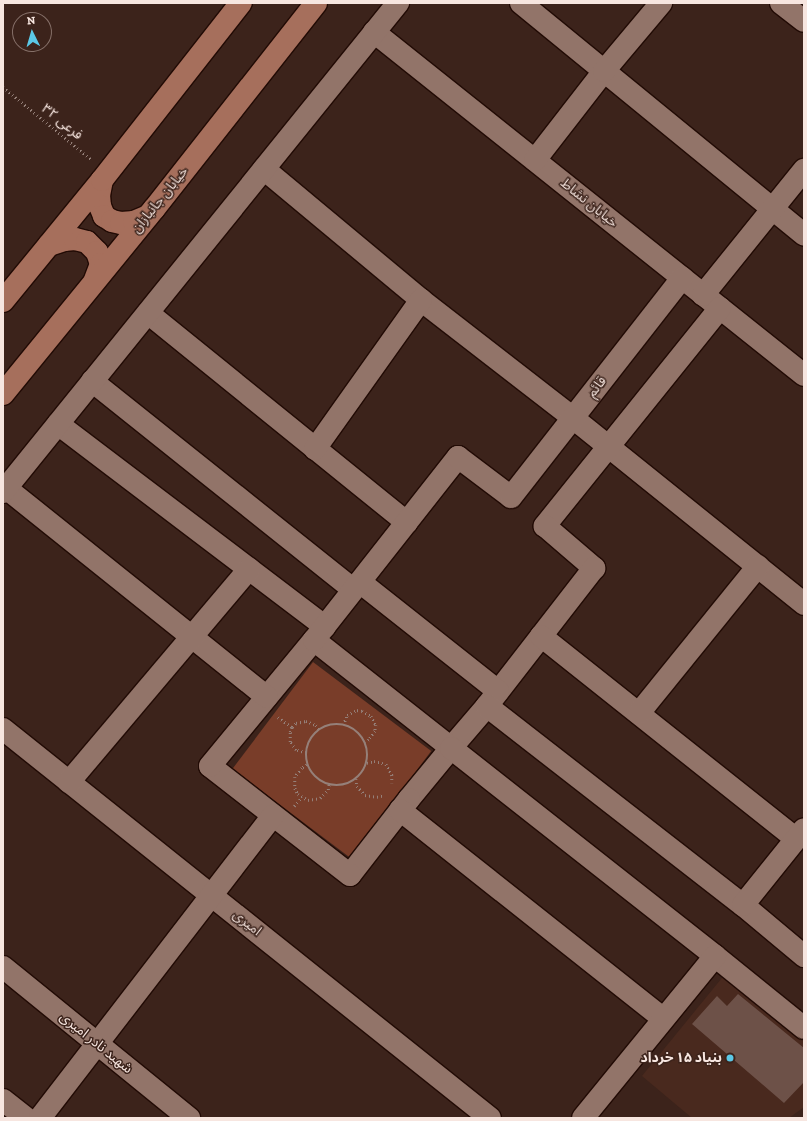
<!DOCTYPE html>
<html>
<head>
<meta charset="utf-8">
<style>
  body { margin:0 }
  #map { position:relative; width:807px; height:1121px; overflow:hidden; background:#3c231b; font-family:"Zilla Slab","Noto Sans Arabic",serif }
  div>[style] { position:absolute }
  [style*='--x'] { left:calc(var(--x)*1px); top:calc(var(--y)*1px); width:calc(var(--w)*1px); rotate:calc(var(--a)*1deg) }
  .built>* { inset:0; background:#49291e }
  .green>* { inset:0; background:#793d29; transform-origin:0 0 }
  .building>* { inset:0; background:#6d5148 }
  .path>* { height:2.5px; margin-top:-1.25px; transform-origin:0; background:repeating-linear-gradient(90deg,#958079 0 1px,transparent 0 4px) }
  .path>.ring { margin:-1.25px; padding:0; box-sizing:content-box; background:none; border:2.5px solid #958079; border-radius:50% }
  .roads { filter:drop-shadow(1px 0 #220b05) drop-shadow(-1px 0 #220b05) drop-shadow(0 1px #220b05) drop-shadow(0 -1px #220b05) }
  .minor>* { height:22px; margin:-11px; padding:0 11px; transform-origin:11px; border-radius:11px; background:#927469 }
  .major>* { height:22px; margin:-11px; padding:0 11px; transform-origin:11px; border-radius:11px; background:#a66f5c }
  .dots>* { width:11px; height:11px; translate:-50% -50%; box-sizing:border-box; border:2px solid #3c231b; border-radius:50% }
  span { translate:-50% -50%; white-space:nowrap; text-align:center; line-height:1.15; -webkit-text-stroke:3px #3c231b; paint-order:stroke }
  .street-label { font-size:14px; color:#f7e6e0 }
  .poi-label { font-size:14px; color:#f7e6e0; font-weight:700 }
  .right { translate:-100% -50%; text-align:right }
  .frame { position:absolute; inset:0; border:4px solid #f7e6e0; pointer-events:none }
  .north { position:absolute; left:12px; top:12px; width:40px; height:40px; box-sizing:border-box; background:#3c231b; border:1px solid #87716a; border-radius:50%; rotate:355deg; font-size:11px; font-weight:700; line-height:16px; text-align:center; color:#f7e6e0 }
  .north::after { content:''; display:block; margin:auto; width:14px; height:18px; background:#5bc8e6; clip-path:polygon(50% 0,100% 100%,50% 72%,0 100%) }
</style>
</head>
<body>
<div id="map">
  <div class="built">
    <i style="clip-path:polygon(726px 973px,804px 1040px,804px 1107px,789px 1118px,692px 1118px,642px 1076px)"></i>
  </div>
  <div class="green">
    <i style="left:313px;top:662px;width:148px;height:134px;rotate:37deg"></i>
  </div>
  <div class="building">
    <i style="clip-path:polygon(738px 994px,804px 1048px,804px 1082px,784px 1103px,692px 1024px,717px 996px,727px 1006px)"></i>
  </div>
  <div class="path">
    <i style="--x:3;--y:87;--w:115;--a:39.4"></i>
    <i style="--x:278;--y:717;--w:17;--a:36"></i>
    <i class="ring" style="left:306px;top:724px;width:59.5px;height:59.5px"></i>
    <i style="--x:343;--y:725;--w:11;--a:-68"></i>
    <i style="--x:347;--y:715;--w:11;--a:-27"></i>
    <i style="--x:357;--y:710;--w:5;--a:11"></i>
    <i style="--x:362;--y:711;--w:10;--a:29"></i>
    <i style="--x:371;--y:716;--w:10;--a:61"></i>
    <i style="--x:376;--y:725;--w:6;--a:99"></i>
    <i style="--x:375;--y:731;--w:11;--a:124"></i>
    <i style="--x:369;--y:740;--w:4;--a:153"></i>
    <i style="--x:306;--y:753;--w:10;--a:-163"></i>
    <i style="--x:296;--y:750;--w:10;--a:-127"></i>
    <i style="--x:290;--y:742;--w:10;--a:-90"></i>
    <i style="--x:290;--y:732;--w:5;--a:-68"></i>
    <i style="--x:292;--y:727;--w:6;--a:-45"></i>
    <i style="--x:296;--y:723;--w:10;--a:-11"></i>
    <i style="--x:306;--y:721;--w:11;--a:22"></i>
    <i style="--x:316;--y:725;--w:5;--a:53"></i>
    <i style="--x:367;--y:763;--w:7;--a:-16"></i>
    <i style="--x:374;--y:761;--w:12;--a:14"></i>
    <i style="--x:386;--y:764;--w:13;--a:61"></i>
    <i style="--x:392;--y:775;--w:8;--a:90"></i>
    <i style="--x:307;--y:765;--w:6;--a:149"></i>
    <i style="--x:302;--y:768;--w:11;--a:128"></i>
    <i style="--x:295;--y:777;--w:11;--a:90"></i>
    <i style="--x:295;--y:788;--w:7;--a:63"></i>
    <i style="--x:298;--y:794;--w:12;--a:31"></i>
    <i style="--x:308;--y:800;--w:12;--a:-9"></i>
    <i style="--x:320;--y:798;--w:11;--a:-45"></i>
    <i style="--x:328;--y:790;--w:6;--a:-81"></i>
    <i style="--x:356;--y:779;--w:7;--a:82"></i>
    <i style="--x:357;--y:786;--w:12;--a:48"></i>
    <i style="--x:365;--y:795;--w:12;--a:9"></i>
    <i style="--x:377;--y:797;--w:7;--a:-16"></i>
    <i style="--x:294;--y:806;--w:12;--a:-48"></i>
  </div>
  <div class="roads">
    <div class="minor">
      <i style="--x:521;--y:3;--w:366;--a:39.3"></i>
      <i style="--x:781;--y:3;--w:29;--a:38"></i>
      <i style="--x:374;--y:32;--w:550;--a:38.58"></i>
      <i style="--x:535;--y:160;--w:113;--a:-52.2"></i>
      <i style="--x:604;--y:71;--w:89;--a:-50"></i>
      <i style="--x:264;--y:169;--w:204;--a:39.8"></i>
      <i style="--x:421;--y:300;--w:192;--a:37.8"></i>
      <i style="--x:573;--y:418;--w:297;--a:38.8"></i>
      <i style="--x:703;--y:295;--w:161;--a:-51.1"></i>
      <i style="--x:720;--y:308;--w:280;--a:128.8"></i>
      <i style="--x:545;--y:526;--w:65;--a:40.6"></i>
      <i style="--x:594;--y:568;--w:175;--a:127.8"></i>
      <i style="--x:487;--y:706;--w:55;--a:130.6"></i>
      <i style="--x:451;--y:748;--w:66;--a:129.5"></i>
      <i style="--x:409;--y:799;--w:96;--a:127.8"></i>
      <i style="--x:350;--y:875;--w:177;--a:-142.1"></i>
      <i style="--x:210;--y:766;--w:163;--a:-50.5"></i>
      <i style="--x:314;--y:640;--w:174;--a:38.2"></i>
      <i style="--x:451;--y:748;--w:336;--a:38.2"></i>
      <i style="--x:715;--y:956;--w:114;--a:39"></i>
      <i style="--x:148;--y:313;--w:333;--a:39"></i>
      <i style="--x:92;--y:381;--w:334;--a:38.6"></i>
      <i style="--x:58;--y:424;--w:335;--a:37.2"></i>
      <i style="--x:315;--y:449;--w:183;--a:-54.6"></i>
      <i style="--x:6;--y:488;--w:334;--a:38.7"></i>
      <i style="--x:3;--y:492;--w:629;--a:-51.07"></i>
      <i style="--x:360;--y:582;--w:176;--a:38.3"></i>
      <i style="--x:541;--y:636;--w:326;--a:38.5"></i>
      <i style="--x:314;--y:640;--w:233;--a:-51.8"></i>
      <i style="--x:458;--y:457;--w:66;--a:37"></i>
      <i style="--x:511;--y:497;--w:278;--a:-52"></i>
      <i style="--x:487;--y:706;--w:324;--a:37.9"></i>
      <i style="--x:743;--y:905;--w:80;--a:39.9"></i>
      <i style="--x:639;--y:713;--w:189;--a:-51"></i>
      <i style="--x:3;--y:729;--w:623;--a:38.62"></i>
      <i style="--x:69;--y:782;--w:279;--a:-49.8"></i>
      <i style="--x:400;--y:810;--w:335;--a:38.4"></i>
      <i style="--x:743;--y:905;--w:97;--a:-51.2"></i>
      <i style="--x:3;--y:967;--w:240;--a:39.1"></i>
      <i style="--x:3;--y:1100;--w:29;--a:38"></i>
      <i style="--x:40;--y:1118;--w:382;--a:-52.4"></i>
      <i style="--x:583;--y:1118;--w:209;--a:-50.8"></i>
    </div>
    <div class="major">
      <i style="--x:102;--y:180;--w:15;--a:101"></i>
      <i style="--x:99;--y:195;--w:11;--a:85"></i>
      <i style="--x:100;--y:206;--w:11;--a:68"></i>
      <i style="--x:104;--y:216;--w:9;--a:32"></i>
      <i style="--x:112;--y:221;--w:9;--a:13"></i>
      <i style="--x:121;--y:223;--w:13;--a:-4"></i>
      <i style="--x:134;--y:222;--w:15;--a:-23"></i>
      <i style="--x:49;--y:245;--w:16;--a:-18"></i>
      <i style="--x:64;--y:240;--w:11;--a:-5"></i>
      <i style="--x:75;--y:239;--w:12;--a:14"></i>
      <i style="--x:87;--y:242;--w:14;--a:45"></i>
      <i style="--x:97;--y:252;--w:13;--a:72"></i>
      <i style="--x:101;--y:264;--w:17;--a:111"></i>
      <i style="--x:3;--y:301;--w:156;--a:-50.7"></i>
      <i style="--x:102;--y:180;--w:225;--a:-51.9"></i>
      <i style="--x:3;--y:394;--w:239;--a:-50.8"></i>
      <i style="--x:154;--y:209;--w:262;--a:-51.8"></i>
    </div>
  </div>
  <div class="dots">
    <i style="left:730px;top:1058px;background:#5bc8e6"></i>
  </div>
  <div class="street-label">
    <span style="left:62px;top:122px;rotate:39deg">فرعی ۳۲</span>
    <span style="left:160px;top:200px;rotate:-51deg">خیابان جانبازان</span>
    <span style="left:589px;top:203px;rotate:39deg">خیابان نشاط</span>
    <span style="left:597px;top:387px;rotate:-52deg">قائم</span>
    <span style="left:247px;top:923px;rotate:39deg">امیری</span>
    <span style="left:96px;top:1043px;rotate:39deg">شهید نادر امیری</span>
  </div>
  <div class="poi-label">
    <span class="right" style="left:722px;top:1058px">بنیاد ۱۵ خرداد</span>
  </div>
  <div class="frame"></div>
  <div class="north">N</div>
</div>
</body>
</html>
